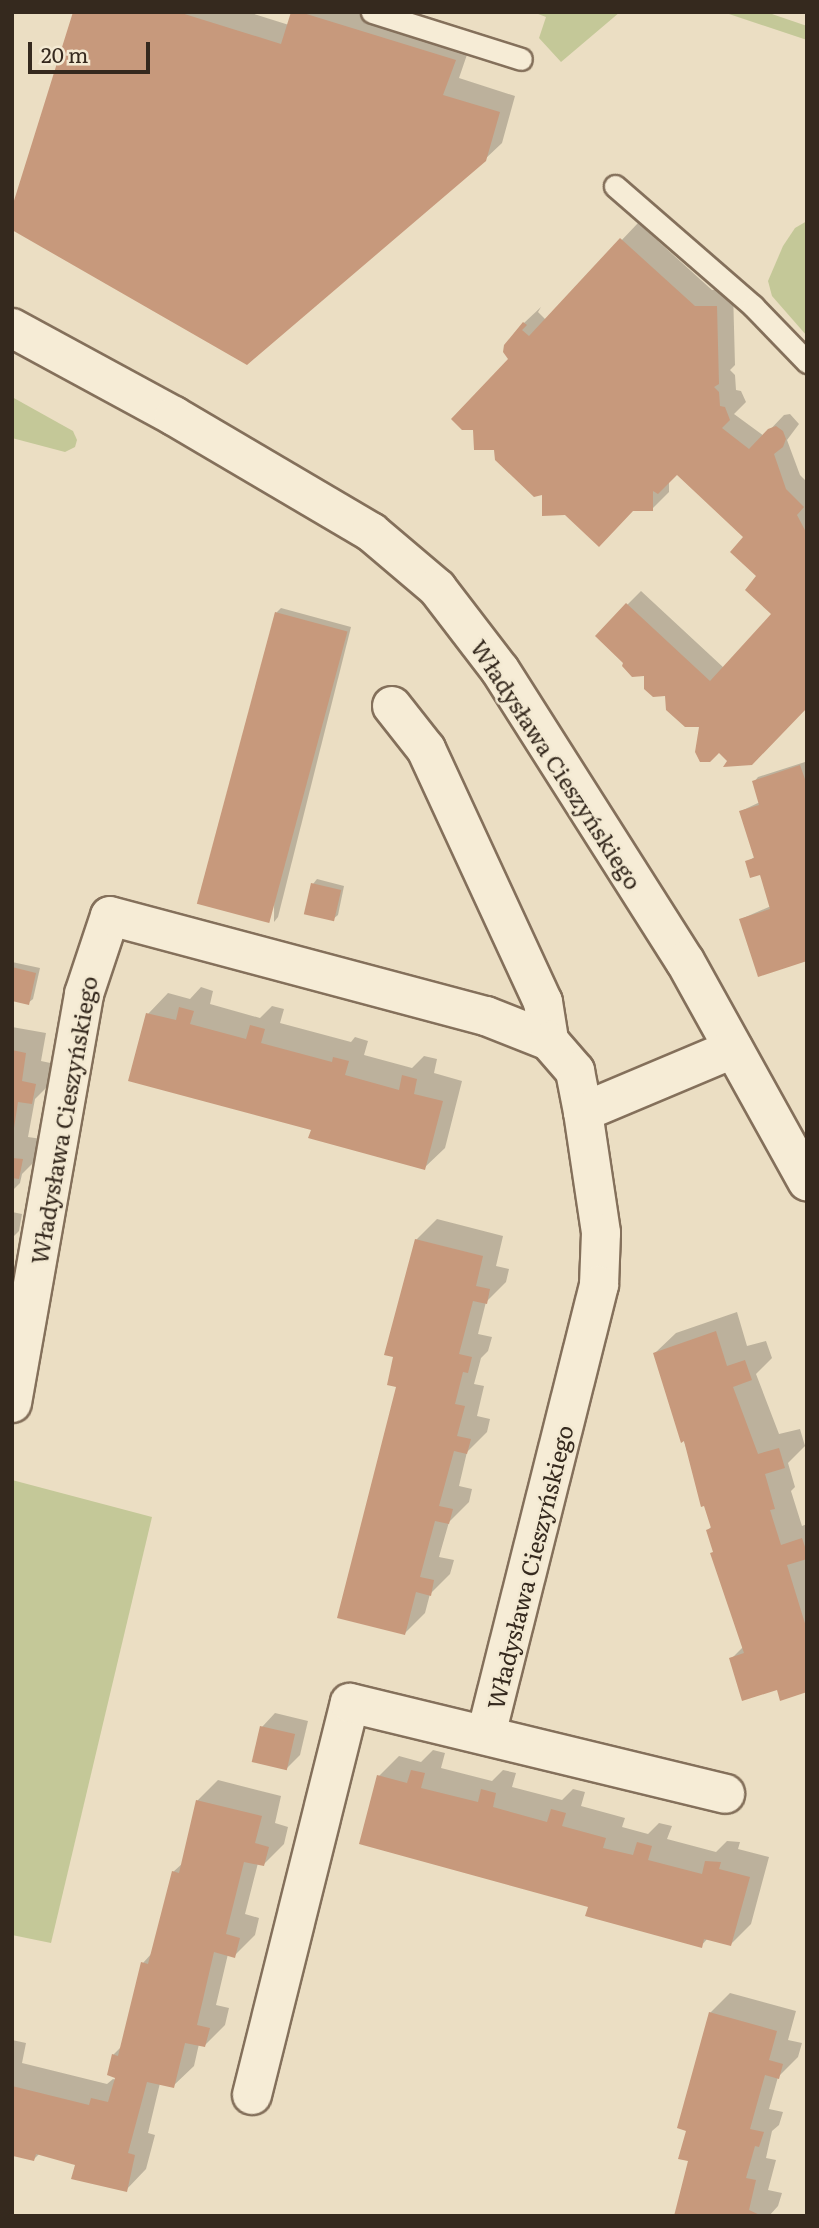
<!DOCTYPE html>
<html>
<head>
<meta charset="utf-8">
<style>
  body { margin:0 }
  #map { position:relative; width:819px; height:2228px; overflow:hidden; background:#ebdec3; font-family:Literata,serif }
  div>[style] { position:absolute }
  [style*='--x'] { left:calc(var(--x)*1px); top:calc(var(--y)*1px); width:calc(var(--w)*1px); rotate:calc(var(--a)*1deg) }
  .green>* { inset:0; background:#c4c898 }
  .shadow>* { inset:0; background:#0003 }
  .building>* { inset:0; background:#c7997c; transform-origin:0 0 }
  .roads { filter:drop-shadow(2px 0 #84705b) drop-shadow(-2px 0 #84705b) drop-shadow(0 2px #84705b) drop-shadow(0 -2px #84705b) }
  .service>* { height:21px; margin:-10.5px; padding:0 10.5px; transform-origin:10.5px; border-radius:10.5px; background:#f6ecd6 }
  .minor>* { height:38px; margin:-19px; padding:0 19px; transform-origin:19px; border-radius:19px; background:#f6ecd6 }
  span { translate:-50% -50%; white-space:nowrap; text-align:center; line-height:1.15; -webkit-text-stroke:5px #f3e9d2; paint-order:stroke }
  .street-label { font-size:23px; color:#35291e }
  .frame { position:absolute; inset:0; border:14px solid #35291e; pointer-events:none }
  .scale { position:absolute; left:28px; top:42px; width:122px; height:32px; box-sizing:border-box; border:4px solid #35291e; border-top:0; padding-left:9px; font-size:21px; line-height:24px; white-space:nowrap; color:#35291e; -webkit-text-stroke:5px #f3e9d2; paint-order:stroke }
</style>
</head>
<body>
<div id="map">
  <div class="green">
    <i style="clip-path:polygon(533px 12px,620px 12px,561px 62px,539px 38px,546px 17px)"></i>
    <i style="clip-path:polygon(723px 12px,766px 12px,807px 26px,807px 40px)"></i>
    <i style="clip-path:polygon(807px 221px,807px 336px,772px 296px,768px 281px,783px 246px,795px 228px)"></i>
    <i style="clip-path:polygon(12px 397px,73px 431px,77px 440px,75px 447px,65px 452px,12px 438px)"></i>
    <i style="clip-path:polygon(12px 1480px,152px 1517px,51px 1943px,12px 1935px)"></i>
  </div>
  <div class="shadow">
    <i style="clip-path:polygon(74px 12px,248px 12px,289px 25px,292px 12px,370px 12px,471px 43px,459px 78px,515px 96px,502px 143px,484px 160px)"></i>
    <i style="clip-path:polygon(638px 223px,712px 290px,733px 290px,735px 365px,730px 370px,735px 375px,736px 390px,741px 391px,746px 402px,734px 414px,764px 436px,784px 415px,790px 414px,799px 424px,787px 440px,800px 475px,807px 482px,807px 706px,729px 761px,701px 725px,645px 674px,627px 605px,641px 591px,724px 668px,773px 613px,745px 537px,689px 466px,669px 480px,669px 492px,652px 509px,544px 493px,510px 359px,524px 323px,541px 307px,538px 312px,546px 320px)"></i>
    <i style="clip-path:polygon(281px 608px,351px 627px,278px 917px,274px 922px,276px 613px)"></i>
    <i style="clip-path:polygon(805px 762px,807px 768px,807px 959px,741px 919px,771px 906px,761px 872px,747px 862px,756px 856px,741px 811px,760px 802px,754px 782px,758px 777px)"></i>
    <i style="clip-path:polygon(317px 879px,344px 886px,338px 915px,333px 919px,313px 884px)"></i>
    <i style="clip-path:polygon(12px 962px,40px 968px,33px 999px,28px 1003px,12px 999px)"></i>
    <i style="clip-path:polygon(201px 987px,213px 991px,210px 1004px,260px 1018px,272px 1006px,284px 1009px,280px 1023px,351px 1042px,355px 1037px,368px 1041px,364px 1055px,412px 1068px,424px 1056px,437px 1059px,434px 1073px,462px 1081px,445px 1148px,424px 1168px,313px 1129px,148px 1014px,168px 993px,190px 999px)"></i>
    <i style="clip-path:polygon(12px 1027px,46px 1033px,41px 1061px,55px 1064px,52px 1082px,35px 1099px,28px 1137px,42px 1139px,39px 1157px,22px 1174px,20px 1183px,12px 1191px)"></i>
    <i style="clip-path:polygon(12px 1212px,22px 1214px,19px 1231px,12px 1238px)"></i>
    <i style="clip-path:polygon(437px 1219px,503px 1236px,496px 1266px,509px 1269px,506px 1282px,486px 1302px,478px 1334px,492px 1337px,488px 1351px,481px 1358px,474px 1384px,484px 1386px,477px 1416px,490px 1419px,487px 1432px,467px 1452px,459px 1486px,472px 1489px,469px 1502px,449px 1522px,439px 1557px,454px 1560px,450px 1574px,430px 1594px,425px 1613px,405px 1633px,398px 1386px,416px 1240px)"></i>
    <i style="clip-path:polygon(737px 1312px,747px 1346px,766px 1341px,772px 1358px,756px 1374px,779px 1434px,800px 1429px,805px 1446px,788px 1463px,795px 1487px,791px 1491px,802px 1526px,807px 1524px,807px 1690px,778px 1688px,731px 1659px,744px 1646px,708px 1530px,712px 1526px,655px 1353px,676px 1333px)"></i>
    <i style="clip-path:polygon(275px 1713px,308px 1721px,300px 1755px,287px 1768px,262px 1727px)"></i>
    <i style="clip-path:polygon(433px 1750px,445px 1753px,441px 1768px,492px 1781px,503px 1770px,516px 1773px,512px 1787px,562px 1800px,573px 1789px,585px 1792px,581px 1806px,625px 1818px,622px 1827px,648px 1834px,659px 1823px,672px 1826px,667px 1839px,716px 1852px,727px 1841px,740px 1842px,738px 1849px,769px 1857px,751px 1924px,731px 1944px,708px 1938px,701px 1946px,590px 1905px,379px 1776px,399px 1756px,421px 1762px)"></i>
    <i style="clip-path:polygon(218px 1780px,281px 1796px,275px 1823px,288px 1827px,284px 1844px,263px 1865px,258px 1863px,245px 1914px,259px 1918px,255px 1935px,234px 1956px,228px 1954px,216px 2005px,229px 2008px,225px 2025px,205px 2045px,199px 2044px,194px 2066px,173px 2086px,160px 2083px,148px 2133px,155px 2135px,146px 2169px,126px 2190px,77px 2163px,40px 2153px,34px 2159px,12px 2147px,12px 2040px,26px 2043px,22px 2063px,107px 2084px,113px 2079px,121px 2081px,113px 2055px,123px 2045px,143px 1963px,152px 1953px,173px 1872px,183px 1863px,197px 1801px)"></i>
    <i style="clip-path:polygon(730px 1993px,796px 2011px,788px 2040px,802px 2043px,798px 2057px,778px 2077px,769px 2109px,783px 2112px,779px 2125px,772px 2131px,766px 2158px,776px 2160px,768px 2190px,782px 2193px,778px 2206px,769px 2216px,676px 2216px,691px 2160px,688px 2130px,710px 2013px)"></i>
  </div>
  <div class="building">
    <i style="clip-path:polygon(73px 12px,178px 12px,281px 44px,291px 12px,300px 12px,456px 60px,443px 95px,500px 112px,486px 161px,247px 365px,12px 230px,12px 207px)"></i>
    <i style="clip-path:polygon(620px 238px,695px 306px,717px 306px,719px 384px,714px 387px,719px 392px,720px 406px,725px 407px,730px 420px,722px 428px,749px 449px,768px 429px,776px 426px,783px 431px,786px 439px,783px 447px,774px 454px,786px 489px,804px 507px,797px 515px,807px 534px,807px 708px,752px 765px,723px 767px,727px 761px,719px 753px,710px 762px,700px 762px,695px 752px,699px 727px,685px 727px,666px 710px,665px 696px,653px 697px,644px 689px,644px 676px,632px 677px,622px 666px,623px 663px,595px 636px,626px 603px,710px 681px,771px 614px,745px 590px,756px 576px,730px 552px,743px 537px,677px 475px,658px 494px,653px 491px,653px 511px,633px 511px,599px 547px,565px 515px,542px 516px,542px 495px,534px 497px,495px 460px,494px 450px,474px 450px,473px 430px,462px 430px,451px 419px,508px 359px,503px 352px,504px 345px,523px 322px,527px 325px,522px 330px,529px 336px)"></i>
    <i style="left:275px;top:612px;width:75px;height:302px;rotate:15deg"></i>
    <i style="clip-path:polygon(800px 765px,807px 785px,807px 961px,758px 977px,739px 919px,770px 909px,760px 875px,750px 878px,745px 861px,754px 858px,739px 811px,759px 805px,752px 781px)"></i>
    <i style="left:311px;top:883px;width:31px;height:32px;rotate:13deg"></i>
    <i style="clip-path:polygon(12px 967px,36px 973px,29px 1005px,12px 1001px)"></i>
    <i style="clip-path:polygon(179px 1007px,194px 1011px,190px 1024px,246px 1039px,250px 1025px,265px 1029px,261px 1043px,332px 1062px,333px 1057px,349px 1061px,345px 1075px,399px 1090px,402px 1075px,417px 1079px,414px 1094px,443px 1101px,425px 1170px,308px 1138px,311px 1130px,128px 1081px,146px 1013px,176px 1020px)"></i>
    <i style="clip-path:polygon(12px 1050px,26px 1053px,22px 1081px,36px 1084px,32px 1104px,18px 1102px,14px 1128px)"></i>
    <i style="clip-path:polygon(12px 1158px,23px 1159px,19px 1179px,12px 1178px)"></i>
    <i style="clip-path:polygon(415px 1239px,483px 1256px,476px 1286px,490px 1289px,487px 1304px,473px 1301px,459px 1354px,472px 1357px,468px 1373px,463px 1372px,455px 1404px,465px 1406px,457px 1436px,471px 1439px,467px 1454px,454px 1451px,439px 1506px,453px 1509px,449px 1524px,435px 1521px,420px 1577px,434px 1580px,431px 1596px,416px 1592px,405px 1635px,337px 1618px,396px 1387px,387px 1385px,393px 1357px,384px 1355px)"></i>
    <i style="clip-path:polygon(716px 1331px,727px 1366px,745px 1360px,752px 1380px,733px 1387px,758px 1454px,779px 1448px,785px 1468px,765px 1474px,775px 1509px,770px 1510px,781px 1545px,802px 1538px,807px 1553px,807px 1559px,787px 1565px,807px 1630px,807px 1692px,780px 1701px,777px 1690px,742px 1701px,729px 1658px,744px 1653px,710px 1553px,713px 1552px,706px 1530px,711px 1528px,704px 1506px,701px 1507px,684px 1441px,681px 1443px,653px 1353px)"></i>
    <i style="left:260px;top:1726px;width:36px;height:37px;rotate:13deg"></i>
    <i style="clip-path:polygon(411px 1770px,425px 1773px,421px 1788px,478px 1802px,481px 1789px,496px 1793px,493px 1807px,547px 1822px,551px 1809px,566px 1813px,562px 1826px,606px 1838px,603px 1848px,633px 1855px,637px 1842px,652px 1846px,648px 1860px,702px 1874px,705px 1861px,721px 1862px,719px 1869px,750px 1877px,731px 1946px,704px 1939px,702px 1948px,585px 1916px,588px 1907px,359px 1844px,377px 1775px,407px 1783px)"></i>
    <i style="clip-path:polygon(196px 1800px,262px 1816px,255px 1843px,269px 1847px,264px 1866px,244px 1862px,226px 1934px,240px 1938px,235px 1958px,214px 1952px,197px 2025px,210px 2028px,205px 2047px,185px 2043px,174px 2088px,147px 2082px,128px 2153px,135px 2155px,127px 2192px,71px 2179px,75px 2165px,36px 2154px,34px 2161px,13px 2156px,12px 2086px,89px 2105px,91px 2098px,108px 2102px,115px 2078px,107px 2075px,112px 2054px,118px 2056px,141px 1962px,148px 1964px,172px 1871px,179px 1873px)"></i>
    <i style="clip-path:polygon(709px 2012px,777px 2031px,769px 2060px,783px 2064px,779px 2079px,765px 2075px,750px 2129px,764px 2132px,759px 2147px,755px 2146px,746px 2178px,756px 2180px,749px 2210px,762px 2216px,674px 2216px,688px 2161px,678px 2159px,686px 2131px,677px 2128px)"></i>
  </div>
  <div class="roads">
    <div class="service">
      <i style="--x:372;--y:12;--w:156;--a:17.5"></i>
      <i style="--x:615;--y:186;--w:183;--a:41"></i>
      <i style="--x:753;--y:306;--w:78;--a:46"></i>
    </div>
    <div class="minor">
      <i style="--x:12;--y:328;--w:184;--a:28.5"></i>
      <i style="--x:174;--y:416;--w:229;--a:30.5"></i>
      <i style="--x:371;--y:532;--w:87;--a:40.3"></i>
      <i style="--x:437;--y:588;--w:103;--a:52.5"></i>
      <i style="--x:500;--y:670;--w:345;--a:57.6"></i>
      <i style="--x:685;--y:961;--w:252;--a:61"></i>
      <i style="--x:392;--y:706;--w:55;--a:51.7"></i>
      <i style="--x:426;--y:749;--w:279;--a:65.2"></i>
      <i style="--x:543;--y:1002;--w:39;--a:81"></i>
      <i style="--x:583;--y:1112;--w:163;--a:-22.8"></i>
      <i style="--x:12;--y:1403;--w:415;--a:-80"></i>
      <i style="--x:84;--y:994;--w:82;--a:-71.6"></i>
      <i style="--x:110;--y:916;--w:389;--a:14.9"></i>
      <i style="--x:486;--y:1016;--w:68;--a:21.6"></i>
      <i style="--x:549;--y:1041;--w:40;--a:49"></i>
      <i style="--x:575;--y:1071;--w:42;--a:79"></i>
      <i style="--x:583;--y:1112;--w:122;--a:81.5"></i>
      <i style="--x:601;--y:1233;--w:52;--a:92.2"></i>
      <i style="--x:599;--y:1285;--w:463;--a:104.1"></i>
      <i style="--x:252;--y:2095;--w:404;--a:-76"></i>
      <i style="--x:350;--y:1703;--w:386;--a:13.6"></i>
    </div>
  </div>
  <div class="street-label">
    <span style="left:557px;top:764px;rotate:57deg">Władysława Cieszyńskiego</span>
    <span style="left:63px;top:1120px;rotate:-80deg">Władysława Cieszyńskiego</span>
    <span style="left:529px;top:1567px;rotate:-76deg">Władysława Cieszyńskiego</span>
  </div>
  <div class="frame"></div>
  <div class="scale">20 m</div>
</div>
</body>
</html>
